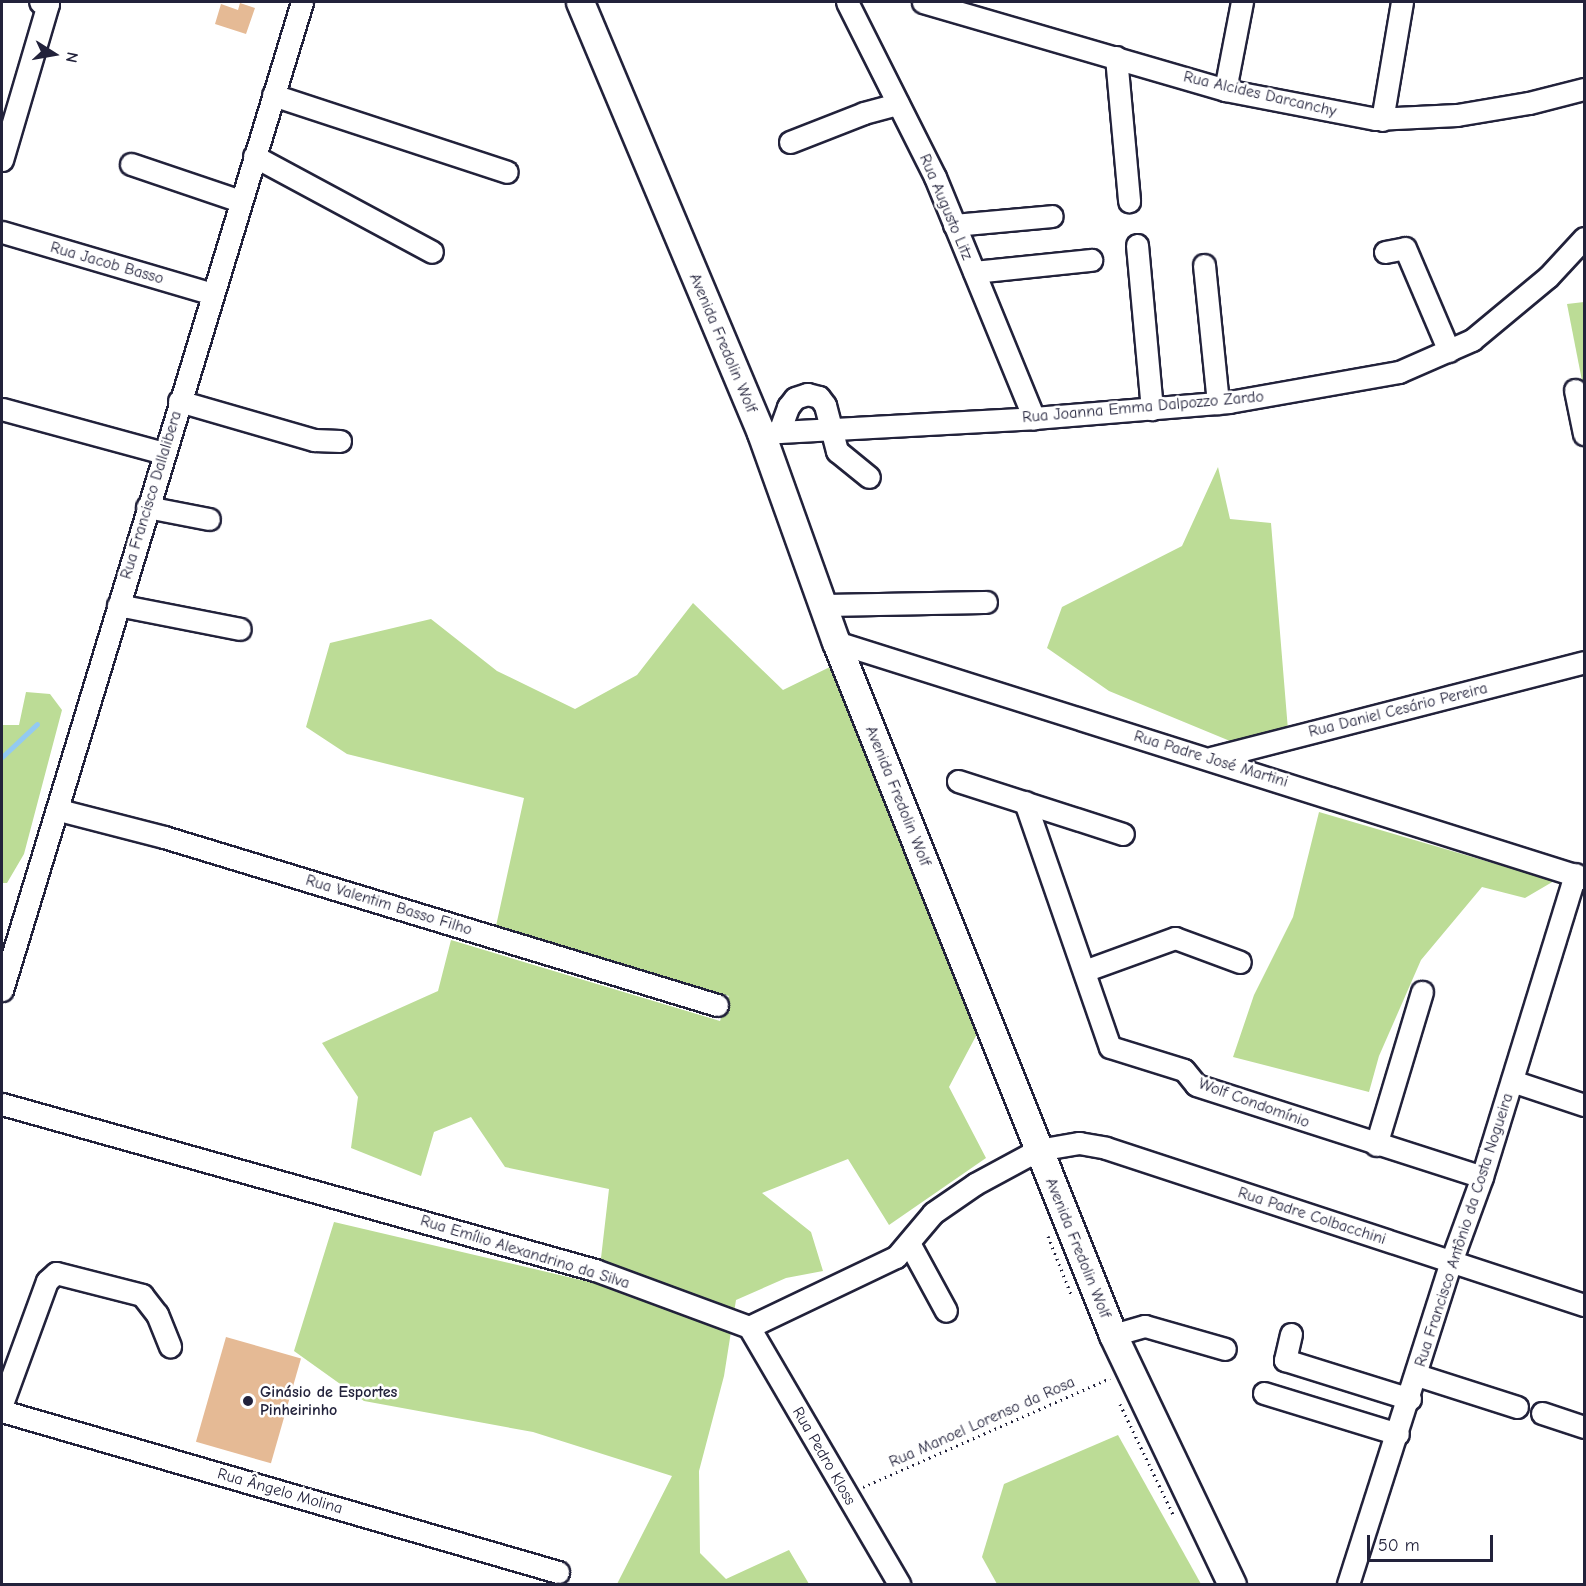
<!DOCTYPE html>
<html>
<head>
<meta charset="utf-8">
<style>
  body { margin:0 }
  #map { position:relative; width:1586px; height:1586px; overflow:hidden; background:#fff; font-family:"Comic Neue",sans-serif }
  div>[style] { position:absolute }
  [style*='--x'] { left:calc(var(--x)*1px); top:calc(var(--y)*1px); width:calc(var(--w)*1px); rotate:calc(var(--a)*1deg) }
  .green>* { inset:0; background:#bcdc96 }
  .stream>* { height:5px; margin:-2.5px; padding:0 2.5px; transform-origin:2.5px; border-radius:2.5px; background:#93caf2 }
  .building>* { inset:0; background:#e5ba95; transform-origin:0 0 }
  .path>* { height:3px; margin-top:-1.5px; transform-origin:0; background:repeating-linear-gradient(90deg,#22223b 0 1.5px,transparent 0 6px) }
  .roads { filter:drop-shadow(2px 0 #22223b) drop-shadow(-2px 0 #22223b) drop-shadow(0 2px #22223b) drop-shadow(0 -2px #22223b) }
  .minor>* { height:21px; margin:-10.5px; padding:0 10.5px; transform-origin:10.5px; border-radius:10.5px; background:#fff }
  .major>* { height:27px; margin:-13.5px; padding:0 13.5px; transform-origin:13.5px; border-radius:13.5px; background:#fff }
  .dots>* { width:16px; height:16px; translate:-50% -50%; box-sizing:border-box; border:3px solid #fff; border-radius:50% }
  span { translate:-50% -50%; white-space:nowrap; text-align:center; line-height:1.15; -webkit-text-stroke:5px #fff; paint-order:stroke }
  .street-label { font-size:16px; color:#22223b }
  .poi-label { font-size:16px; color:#22223b; font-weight:700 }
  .left { translate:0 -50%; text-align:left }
  .frame { position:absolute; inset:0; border:3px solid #22223b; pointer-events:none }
  .north { position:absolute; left:24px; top:24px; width:60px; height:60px; -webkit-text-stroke:4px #fff; paint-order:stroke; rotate:101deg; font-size:16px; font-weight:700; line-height:24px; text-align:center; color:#22223b }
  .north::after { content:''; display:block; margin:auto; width:21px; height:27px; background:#22223b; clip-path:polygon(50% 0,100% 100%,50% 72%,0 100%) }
  .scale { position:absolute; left:1367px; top:1535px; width:126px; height:27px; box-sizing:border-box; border:3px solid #22223b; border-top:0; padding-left:8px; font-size:18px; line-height:21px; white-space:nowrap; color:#22223b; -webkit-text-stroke:4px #fff; paint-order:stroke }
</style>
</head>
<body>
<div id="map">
  <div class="green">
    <i style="clip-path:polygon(1584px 302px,1584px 391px,1567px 304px)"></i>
    <i style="clip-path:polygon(1218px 467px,1230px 519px,1271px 523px,1288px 730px,1230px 741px,1109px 691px,1047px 648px,1062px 607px,1182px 546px)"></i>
    <i style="clip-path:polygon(693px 603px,783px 690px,836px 664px,977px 1034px,949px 1087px,986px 1158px,889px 1225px,848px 1159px,762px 1193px,811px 1232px,823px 1271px,786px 1278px,736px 1300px,724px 1376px,699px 1471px,700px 1553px,726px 1579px,789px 1550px,809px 1584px,617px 1584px,672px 1476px,533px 1432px,364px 1401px,294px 1351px,334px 1222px,598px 1284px,609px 1189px,505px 1167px,471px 1117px,434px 1132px,421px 1176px,351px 1148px,358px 1097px,322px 1043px,438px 991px,451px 940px,720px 1021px,729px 996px,496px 926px,524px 798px,347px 754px,306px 727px,330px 643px,431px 619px,497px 671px,575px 709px,637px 675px)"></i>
    <i style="clip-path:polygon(26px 692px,50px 694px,62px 710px,24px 854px,7px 883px,2px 883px,2px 725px,19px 725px)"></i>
    <i style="clip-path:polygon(1319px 812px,1554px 881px,1525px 898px,1482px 887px,1421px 960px,1379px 1056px,1369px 1092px,1233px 1057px,1254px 995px,1293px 917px)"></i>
    <i style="clip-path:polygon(1118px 1435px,1201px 1584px,997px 1584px,982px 1557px,1004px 1484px)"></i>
  </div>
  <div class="stream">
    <i style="--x:2;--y:757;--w:48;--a:-43.3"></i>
  </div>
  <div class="building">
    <i style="clip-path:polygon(240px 3px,255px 8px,246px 34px,215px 24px,221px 4px,238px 10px)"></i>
    <i style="left:226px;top:1337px;width:78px;height:109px;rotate:16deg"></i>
  </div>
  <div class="path">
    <i style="--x:1048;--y:1236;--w:62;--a:68.4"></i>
    <i style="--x:1120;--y:1404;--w:122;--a:64.3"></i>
    <i style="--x:863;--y:1487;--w:270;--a:-23.8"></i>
  </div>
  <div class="roads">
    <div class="minor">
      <i style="--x:847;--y:2;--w:196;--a:63.3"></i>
      <i style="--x:935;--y:177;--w:261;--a:67.7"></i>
      <i style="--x:923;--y:2;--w:315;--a:16.2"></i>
      <i style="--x:1225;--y:90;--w:153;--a:10.9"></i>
      <i style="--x:1375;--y:119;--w:82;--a:-2.8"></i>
      <i style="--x:1457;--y:115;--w:73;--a:-9.5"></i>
      <i style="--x:1529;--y:103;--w:57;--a:-14.3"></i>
      <i style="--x:1116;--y:57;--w:145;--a:84.8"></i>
      <i style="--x:1225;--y:90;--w:90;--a:-79.1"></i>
      <i style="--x:273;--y:95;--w:246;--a:18.2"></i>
      <i style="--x:1382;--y:120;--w:120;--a:-80.4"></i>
      <i style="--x:790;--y:142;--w:79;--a:-21.4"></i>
      <i style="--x:864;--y:113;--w:35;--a:-15"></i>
      <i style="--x:254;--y:156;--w:202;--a:28.3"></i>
      <i style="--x:2;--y:160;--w:163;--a:-73.6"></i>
      <i style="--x:48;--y:4;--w:8;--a:-166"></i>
      <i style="--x:131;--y:164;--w:115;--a:18.7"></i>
      <i style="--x:954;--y:225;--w:98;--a:-5.2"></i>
      <i style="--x:2;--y:232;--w:219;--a:16.4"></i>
      <i style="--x:1137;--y:245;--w:165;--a:84.8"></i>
      <i style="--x:1385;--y:252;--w:20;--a:-11"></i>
      <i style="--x:1405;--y:248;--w:112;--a:66.9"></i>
      <i style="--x:1204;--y:265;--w:139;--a:84.2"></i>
      <i style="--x:974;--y:272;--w:118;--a:-5.9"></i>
      <i style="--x:1575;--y:390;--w:45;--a:78.4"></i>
      <i style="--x:179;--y:401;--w:141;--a:16.1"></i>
      <i style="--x:314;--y:440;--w:26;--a:2"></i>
      <i style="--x:2;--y:409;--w:168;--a:15.2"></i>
      <i style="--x:779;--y:432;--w:27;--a:-70"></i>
      <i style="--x:788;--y:407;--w:11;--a:-52"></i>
      <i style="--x:795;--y:398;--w:13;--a:-18"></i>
      <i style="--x:807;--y:394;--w:12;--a:14"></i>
      <i style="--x:819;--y:397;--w:10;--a:53"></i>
      <i style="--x:825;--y:405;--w:48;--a:75.4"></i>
      <i style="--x:837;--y:451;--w:41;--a:39.1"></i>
      <i style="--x:761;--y:433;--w:273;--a:-3.1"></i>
      <i style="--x:1034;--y:418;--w:196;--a:-4.7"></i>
      <i style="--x:1229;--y:402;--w:173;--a:-10"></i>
      <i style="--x:1399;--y:372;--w:80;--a:-23.7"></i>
      <i style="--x:1472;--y:340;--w:99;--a:-39.7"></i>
      <i style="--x:1548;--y:277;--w:53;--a:-47.3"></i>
      <i style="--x:147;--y:507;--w:63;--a:11"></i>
      <i style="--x:118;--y:605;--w:124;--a:11.1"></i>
      <i style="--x:823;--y:605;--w:163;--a:-1.1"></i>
      <i style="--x:836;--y:642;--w:784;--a:17.51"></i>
      <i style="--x:1211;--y:758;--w:385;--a:-14.4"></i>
      <i style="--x:958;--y:781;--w:173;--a:17.8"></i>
      <i style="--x:1025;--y:802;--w:259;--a:70.9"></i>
      <i style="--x:1110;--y:1047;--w:77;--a:17.3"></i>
      <i style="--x:1184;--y:1070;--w:19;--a:51"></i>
      <i style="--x:1196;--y:1085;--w:300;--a:17.8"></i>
      <i style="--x:59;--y:810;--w:108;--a:14.4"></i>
      <i style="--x:164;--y:837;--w:578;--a:16.9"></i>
      <i style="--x:1084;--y:971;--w:97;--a:-19.9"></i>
      <i style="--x:1175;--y:938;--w:69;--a:20.3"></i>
      <i style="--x:2;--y:990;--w:1033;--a:-73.11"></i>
      <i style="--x:1512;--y:1081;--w:76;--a:18.4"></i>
      <i style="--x:2;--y:1104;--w:616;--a:15.64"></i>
      <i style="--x:595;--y:1270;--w:164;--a:20.3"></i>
      <i style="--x:749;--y:1327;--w:163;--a:-25.5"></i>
      <i style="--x:896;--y:1257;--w:57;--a:-49.9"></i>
      <i style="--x:933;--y:1213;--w:51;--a:-34.6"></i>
      <i style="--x:975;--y:1184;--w:72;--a:-28.4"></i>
      <i style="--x:1038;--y:1150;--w:42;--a:-9.7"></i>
      <i style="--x:1079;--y:1143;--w:27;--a:10"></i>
      <i style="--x:1106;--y:1148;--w:503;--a:18.18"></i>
      <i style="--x:1376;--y:1145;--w:160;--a:-73.3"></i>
      <i style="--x:909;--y:1243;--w:77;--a:61.4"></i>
      <i style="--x:749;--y:1327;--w:298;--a:59.7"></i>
      <i style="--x:1291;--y:1334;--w:27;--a:103"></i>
      <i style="--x:1285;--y:1360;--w:131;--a:17.3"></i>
      <i style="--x:1113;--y:1335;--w:33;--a:-16"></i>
      <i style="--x:1145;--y:1326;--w:83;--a:16"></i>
      <i style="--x:1417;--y:1375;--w:105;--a:17.7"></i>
      <i style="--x:1264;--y:1393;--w:140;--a:17"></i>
      <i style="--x:2;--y:1404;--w:131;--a:-69.9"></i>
      <i style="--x:47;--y:1281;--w:12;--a:-42"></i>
      <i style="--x:56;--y:1273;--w:89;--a:14.3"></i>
      <i style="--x:142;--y:1295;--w:24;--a:52"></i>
      <i style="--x:157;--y:1314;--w:35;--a:68"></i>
      <i style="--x:2;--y:1411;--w:579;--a:16.15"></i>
      <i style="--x:1542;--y:1413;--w:44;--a:18.4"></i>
      <i style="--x:1348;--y:1584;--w:341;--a:-72.3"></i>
      <i style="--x:1452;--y:1259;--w:87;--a:-69.9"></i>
      <i style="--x:1482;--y:1177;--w:317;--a:-72.9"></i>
    </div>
    <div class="major">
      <i style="--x:580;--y:2;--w:467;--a:67.2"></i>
      <i style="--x:761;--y:433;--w:222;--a:70.3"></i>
      <i style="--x:836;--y:642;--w:746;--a:68.21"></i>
      <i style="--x:1113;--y:1335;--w:276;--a:64.5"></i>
    </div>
  </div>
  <div class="dots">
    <i style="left:248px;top:1401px;background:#22223b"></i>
  </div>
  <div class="street-label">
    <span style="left:1260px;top:94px;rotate:13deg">Rua Alcides Darcanchy</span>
    <span style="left:946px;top:207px;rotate:67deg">Rua Augusto Litz</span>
    <span style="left:107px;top:263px;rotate:16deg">Rua Jacob Basso</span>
    <span style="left:723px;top:343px;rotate:67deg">Avenida Fredolin Wolf</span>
    <span style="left:1143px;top:407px;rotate:-5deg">Rua Joanna Emma Dalpozzo Zardo</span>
    <span style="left:151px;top:495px;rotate:-73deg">Rua Francisco Dallalibera</span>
    <span style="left:1398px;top:710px;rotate:-14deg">Rua Daniel Cesário Pereira</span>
    <span style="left:1211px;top:759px;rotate:17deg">Rua Padre José Martini</span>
    <span style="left:898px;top:796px;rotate:68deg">Avenida Fredolin Wolf</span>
    <span style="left:389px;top:905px;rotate:17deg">Rua Valentim Basso Filho</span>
    <span style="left:1254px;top:1103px;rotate:20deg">Wolf Condomínio</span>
    <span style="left:1312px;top:1216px;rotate:18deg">Rua Padre Colbacchini</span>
    <span style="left:1464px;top:1230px;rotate:-72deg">Rua Francisco Antônio da Costa Nogueira</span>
    <span style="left:1078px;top:1248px;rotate:68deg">Avenida Fredolin Wolf</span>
    <span style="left:525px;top:1252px;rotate:17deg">Rua Emílio Alexandrino da Silva</span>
    <span style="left:982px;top:1422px;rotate:-24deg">Rua Manoel Lorenso da Rosa</span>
    <span style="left:824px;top:1456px;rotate:60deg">Rua Pedro Kloss</span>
    <span style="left:280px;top:1491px;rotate:16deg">Rua Ângelo Molina</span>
  </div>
  <div class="poi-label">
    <span class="left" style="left:260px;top:1401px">Ginásio de Esportes<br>Pinheirinho</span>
  </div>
  <div class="frame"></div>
  <div class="north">N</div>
  <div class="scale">50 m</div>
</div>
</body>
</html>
